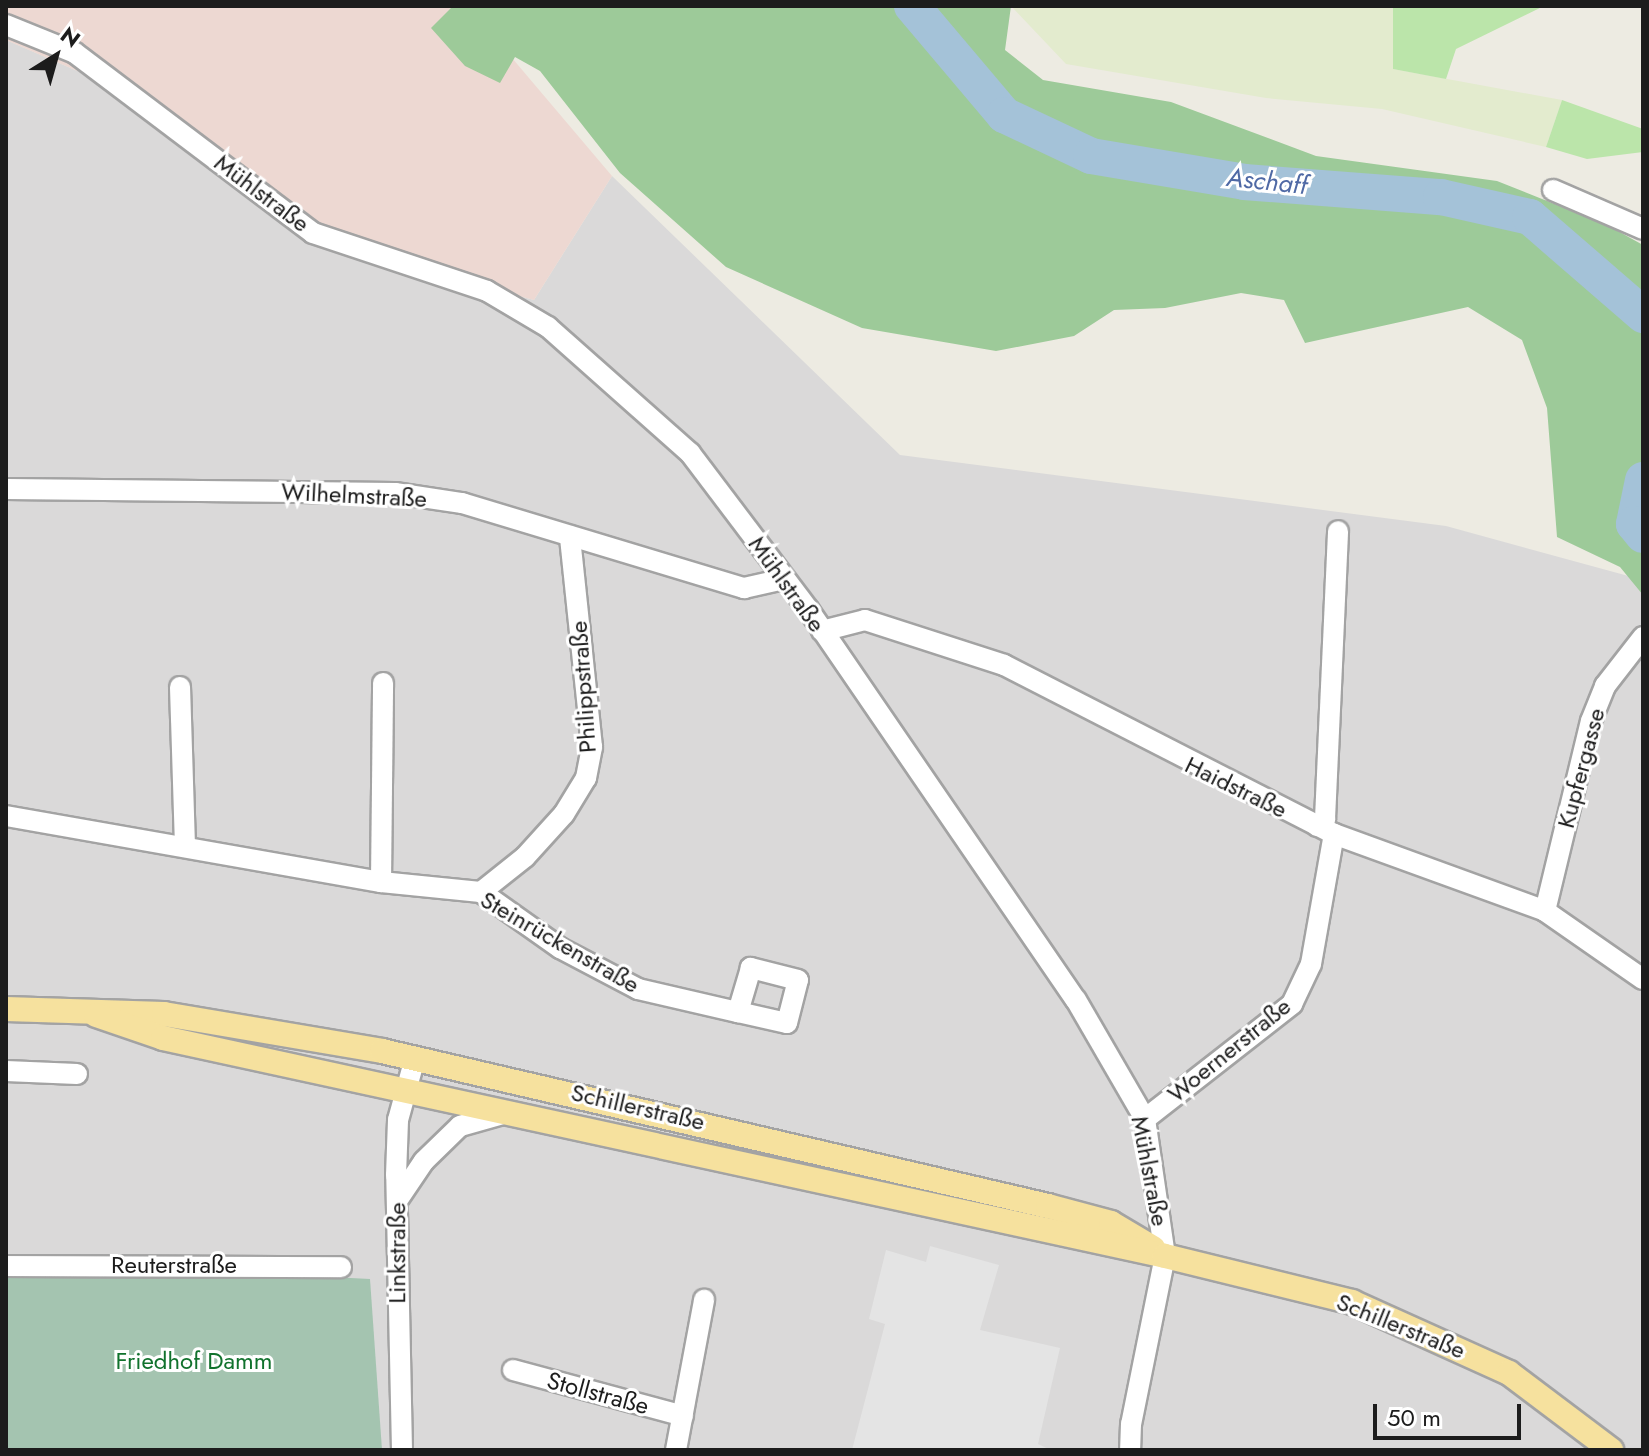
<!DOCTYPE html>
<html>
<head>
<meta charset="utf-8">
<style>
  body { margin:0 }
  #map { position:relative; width:1649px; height:1456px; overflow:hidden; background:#edebe2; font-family:Jost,sans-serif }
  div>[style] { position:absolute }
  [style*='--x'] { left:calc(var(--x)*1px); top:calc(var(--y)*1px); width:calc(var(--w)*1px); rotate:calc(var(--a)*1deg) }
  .residential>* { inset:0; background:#dad9d9 }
  .commercial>* { inset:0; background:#edd8d2 }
  .farmland>* { inset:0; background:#e3ebce }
  .grass>* { inset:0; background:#bbe5aa }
  .forest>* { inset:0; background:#9dca99 }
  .cemetery>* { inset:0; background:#a4c4b0 }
  .parking>* { inset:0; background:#e4e4e4 }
  .river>* { height:36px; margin:-18px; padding:0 18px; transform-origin:18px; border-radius:18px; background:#a4c2d8 }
  .roads { filter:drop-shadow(2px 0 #a3a3a3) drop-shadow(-2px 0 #a3a3a3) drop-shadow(0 2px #a3a3a3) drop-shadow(0 -2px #a3a3a3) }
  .minor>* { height:20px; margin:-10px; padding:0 10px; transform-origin:10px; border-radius:10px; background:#fff }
  .major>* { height:24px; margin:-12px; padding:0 12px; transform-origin:12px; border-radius:12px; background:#f6e19e }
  span { translate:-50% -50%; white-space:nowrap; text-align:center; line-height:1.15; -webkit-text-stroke:6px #fff; paint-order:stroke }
  .street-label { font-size:24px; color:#1c1c1c }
  .park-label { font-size:24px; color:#11722d }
  .water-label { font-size:26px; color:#4f69a5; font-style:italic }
  .frame { position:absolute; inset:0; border:8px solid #1c1c1c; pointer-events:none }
  .north { position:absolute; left:16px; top:16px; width:80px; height:80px; -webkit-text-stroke:6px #fff; paint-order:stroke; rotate:37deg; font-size:22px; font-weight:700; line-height:32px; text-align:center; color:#1c1c1c }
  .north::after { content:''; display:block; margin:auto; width:28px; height:36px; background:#1c1c1c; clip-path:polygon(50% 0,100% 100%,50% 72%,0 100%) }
  .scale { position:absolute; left:1373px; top:1404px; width:148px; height:36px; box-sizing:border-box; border:4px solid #1c1c1c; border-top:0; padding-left:10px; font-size:24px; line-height:28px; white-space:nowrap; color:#1c1c1c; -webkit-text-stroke:6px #fff; paint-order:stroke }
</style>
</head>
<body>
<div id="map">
  <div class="residential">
    <i style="clip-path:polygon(6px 40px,89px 76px,320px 243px,534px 300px,612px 176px,900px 455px,1446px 526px,1643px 580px,1643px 1450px,6px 1450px)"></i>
  </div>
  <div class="commercial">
    <i style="clip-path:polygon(6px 6px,468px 6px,612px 176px,534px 300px,320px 243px,89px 76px,6px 40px)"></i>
  </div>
  <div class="farmland">
    <i style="clip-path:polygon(1011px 6px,1393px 6px,1393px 69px,1562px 100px,1546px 147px,1382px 109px,1266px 98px,1066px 64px)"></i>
  </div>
  <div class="grass">
    <i style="clip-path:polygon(1393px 6px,1544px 6px,1456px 49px,1446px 79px,1393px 69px)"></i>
    <i style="clip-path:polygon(1562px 100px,1643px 129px,1643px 152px,1587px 159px,1546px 147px)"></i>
  </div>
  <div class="forest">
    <i style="clip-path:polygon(453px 6px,1011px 6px,1005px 50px,1043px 80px,1171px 102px,1316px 156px,1497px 181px,1607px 225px,1643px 245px,1643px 595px,1620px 567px,1557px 537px,1547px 408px,1522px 340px,1468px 307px,1305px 343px,1284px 300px,1241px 293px,1165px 308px,1114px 310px,1074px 336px,996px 351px,862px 328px,726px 267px,620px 173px,540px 71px,515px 57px,500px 83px,465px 66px,431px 28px)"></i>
  </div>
  <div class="cemetery">
    <i style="clip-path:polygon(235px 1272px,370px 1279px,382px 1450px,6px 1450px,6px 1275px)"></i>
  </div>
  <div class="parking">
    <i style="clip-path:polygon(930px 1246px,999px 1265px,980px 1330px,1060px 1348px,1038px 1444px,1051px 1450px,852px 1450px,885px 1324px,869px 1319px,886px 1250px,926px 1262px)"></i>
  </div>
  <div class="river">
    <i style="--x:912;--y:6;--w:143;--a:49.8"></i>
    <i style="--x:1004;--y:115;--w:96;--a:25.2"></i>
    <i style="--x:1091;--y:156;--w:155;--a:9.6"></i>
    <i style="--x:1244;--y:182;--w:198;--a:4.4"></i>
    <i style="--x:1441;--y:197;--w:91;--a:12.7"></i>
    <i style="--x:1530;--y:217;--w:150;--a:40.9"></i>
    <i style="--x:1643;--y:480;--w:45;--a:101.6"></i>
    <i style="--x:1634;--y:524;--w:14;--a:51"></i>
  </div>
  <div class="roads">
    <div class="minor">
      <i style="--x:6;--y:25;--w:74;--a:22.1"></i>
      <i style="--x:75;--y:53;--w:298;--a:37.1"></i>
      <i style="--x:313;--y:233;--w:183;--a:18.4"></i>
      <i style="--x:487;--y:291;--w:71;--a:30.5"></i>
      <i style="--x:548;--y:327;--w:190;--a:41.6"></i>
      <i style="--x:690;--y:453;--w:196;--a:52.9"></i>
      <i style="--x:808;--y:609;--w:474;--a:55.6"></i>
      <i style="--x:1076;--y:1000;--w:138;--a:59.9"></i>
      <i style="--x:1145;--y:1119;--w:138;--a:81.7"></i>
      <i style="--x:1165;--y:1256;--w:171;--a:101.4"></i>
      <i style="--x:1131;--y:1424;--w:26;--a:92"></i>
      <i style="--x:1553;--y:190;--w:98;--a:23.4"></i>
      <i style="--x:6;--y:489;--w:389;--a:0.6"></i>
      <i style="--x:395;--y:493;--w:68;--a:8.5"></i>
      <i style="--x:462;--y:503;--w:295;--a:16.8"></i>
      <i style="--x:744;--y:588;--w:41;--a:-12.7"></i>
      <i style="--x:822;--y:631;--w:44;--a:-14.3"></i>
      <i style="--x:865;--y:620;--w:146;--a:17.9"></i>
      <i style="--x:1004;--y:665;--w:371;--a:27.1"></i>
      <i style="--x:1334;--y:834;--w:225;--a:20"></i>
      <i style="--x:1545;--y:911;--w:119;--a:34.8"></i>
      <i style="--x:180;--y:687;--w:159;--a:88.2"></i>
      <i style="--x:6;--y:816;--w:381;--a:10"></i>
      <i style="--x:381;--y:882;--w:100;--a:5.7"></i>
      <i style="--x:481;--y:892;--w:97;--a:35.3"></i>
      <i style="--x:560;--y:948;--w:88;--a:27.7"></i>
      <i style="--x:638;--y:989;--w:103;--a:13"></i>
      <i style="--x:738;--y:1012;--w:50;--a:12.7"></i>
      <i style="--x:787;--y:1023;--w:44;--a:-75.7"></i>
      <i style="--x:798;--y:980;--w:49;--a:-165.7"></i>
      <i style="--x:751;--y:968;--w:46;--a:106.5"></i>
      <i style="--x:1317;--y:826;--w:11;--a:-41"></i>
      <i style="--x:1325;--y:819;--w:288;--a:-87.4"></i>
      <i style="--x:381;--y:882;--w:199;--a:-89.4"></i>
      <i style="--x:481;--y:892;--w:56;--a:-38.5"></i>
      <i style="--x:525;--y:857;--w:58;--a:-47.8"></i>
      <i style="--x:564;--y:814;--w:42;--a:-58.6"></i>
      <i style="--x:586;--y:778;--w:32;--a:-79"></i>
      <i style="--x:592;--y:747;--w:212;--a:-96"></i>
      <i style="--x:1545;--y:911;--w:195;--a:-76.4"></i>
      <i style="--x:1591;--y:721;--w:38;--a:-68"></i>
      <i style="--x:1605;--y:686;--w:62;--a:-52.2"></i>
      <i style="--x:6;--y:1071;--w:71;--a:2.4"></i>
      <i style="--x:1145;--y:1119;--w:187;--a:-38"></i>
      <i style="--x:1292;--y:1004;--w:44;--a:-64.6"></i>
      <i style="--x:1311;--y:964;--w:132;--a:-80"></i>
      <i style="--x:397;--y:1201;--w:48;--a:-56"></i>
      <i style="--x:424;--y:1161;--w:50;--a:-44.2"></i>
      <i style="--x:460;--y:1126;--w:45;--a:-15.6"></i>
      <i style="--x:6;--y:1266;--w:335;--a:0.2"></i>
      <i style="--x:513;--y:1370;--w:176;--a:15.1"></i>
      <i style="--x:402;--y:1450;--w:275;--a:-91.2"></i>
      <i style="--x:396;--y:1175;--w:55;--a:-87.9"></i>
      <i style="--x:398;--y:1120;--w:64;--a:-74.7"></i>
      <i style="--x:676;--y:1450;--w:153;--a:-79.4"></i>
    </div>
    <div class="major">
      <i style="--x:6;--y:1009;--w:158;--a:1.8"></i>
      <i style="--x:164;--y:1014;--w:221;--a:9.6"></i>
      <i style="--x:382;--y:1051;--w:684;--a:13.1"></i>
      <i style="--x:1048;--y:1206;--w:65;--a:15.1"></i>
      <i style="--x:1111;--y:1223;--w:49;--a:30.8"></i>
      <i style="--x:96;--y:1015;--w:71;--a:18.9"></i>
      <i style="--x:163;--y:1038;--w:1025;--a:12.27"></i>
      <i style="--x:1165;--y:1256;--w:193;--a:13.8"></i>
      <i style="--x:1352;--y:1302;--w:172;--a:24.3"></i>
      <i style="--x:1509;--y:1373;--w:128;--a:37"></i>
    </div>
  </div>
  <div class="street-label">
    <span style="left:262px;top:193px;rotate:37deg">Mühlstraße</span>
    <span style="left:354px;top:495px;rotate:3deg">Wilhelmstraße</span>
    <span style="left:787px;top:584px;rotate:54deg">Mühlstraße</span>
    <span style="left:583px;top:687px;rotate:-94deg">Philippstraße</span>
    <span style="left:1581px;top:768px;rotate:-75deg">Kupfergasse</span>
    <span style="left:1236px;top:787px;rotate:26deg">Haidstraße</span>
    <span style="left:560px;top:942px;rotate:30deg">Steinrückenstraße</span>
    <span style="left:1229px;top:1050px;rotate:-39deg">Woernerstraße</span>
    <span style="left:638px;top:1107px;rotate:13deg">Schillerstraße</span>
    <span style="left:1150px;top:1171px;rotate:79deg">Mühlstraße</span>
    <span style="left:397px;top:1253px;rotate:-90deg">Linkstraße</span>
    <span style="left:174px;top:1265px">Reuterstraße</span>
    <span style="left:1401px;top:1326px;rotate:22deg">Schillerstraße</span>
    <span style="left:598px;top:1393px;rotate:15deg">Stollstraße</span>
  </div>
  <div class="park-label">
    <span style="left:194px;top:1361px">Friedhof Damm</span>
  </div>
  <div class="water-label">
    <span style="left:1267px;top:182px;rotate:6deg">Aschaff</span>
  </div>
  <div class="frame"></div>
  <div class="north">N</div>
  <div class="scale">50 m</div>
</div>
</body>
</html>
